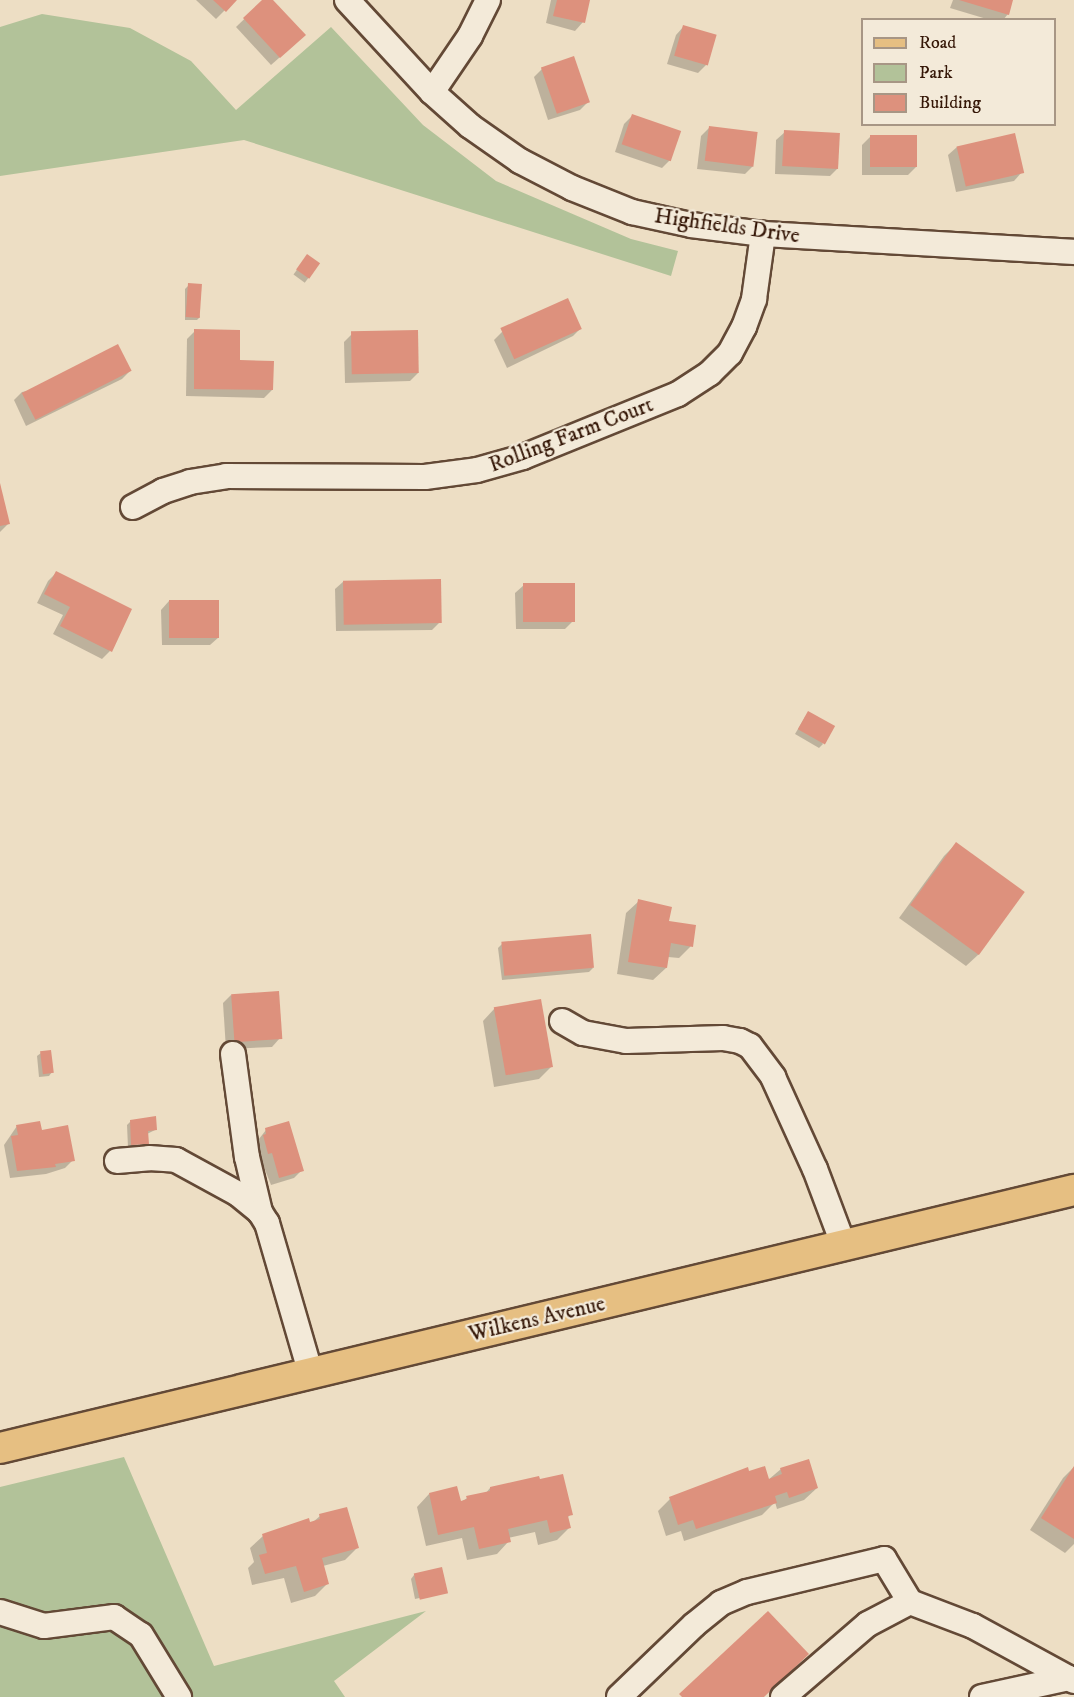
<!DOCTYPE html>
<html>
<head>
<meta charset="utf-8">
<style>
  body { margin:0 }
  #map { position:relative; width:1074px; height:1697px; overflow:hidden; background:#eddec4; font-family:"IM FELL DW Pica",serif }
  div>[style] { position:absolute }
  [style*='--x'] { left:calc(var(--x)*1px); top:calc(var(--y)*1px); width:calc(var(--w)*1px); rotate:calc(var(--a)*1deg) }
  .green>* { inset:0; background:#b2c299 }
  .shadow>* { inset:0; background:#0003; transform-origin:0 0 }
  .building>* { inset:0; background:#dd917d; transform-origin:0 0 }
  .roads { filter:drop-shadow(2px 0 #634936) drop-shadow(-2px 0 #634936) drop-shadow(0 2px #634936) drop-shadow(0 -2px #634936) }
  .minor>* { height:24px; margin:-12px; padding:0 12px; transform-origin:12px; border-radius:12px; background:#f3ead9 }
  .major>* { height:30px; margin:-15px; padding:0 15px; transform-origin:15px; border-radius:15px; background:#e6bf82 }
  span { translate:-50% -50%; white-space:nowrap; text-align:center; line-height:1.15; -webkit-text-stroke:4.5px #f3ead9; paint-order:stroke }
  .street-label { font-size:22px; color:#351707 }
  .legend { position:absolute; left:861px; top:18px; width:195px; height:108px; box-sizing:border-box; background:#f3ead9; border:2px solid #a79685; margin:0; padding:8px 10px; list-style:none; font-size:18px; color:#351707 }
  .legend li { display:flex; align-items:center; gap:12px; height:30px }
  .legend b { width:30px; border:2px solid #a79685 }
</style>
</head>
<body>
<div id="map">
  <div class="green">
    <i style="clip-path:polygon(42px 14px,130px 28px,191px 61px,236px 110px,331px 27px,423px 125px,496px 181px,631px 239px,678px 251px,671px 276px,244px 140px,0 176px,0 27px)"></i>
    <i style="clip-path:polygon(124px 1457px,214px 1666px,426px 1611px,334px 1681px,345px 1697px,0 1697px,0 1487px)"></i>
  </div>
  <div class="shadow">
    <i style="clip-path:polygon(196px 0,235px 0,216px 19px)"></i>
    <i style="clip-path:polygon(264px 0,271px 0,296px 43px,271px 65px,236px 27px)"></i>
    <i style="clip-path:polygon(551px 0,589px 0,583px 22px,575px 31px,546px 23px)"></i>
    <i style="clip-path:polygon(953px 0,1012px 0,1008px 14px,1003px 20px,990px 20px,950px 8px)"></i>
    <i style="clip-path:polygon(684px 26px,706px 65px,698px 73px,667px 64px,676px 35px)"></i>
    <i style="clip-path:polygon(542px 69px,588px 102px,580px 110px,548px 120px,534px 77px)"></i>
    <i style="clip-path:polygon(632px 116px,680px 132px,670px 160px,662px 168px,615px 152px,624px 124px)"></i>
    <i style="clip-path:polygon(709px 128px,753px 166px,745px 174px,697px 169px,701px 136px)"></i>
    <i style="clip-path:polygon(785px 132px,838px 168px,830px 176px,775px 174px,776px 140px)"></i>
    <i style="clip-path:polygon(870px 137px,916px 167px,908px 175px,862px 175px,862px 145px)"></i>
    <i style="clip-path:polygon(957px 147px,1022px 172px,1014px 181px,956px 192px,948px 155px)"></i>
    <i style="left:307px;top:256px;width:14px;height:23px;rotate:36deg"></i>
    <i style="clip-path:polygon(189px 285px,200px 317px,197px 320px,185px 320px,185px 289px)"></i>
    <i style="clip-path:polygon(581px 328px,573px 336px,507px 368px,494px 340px,502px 332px)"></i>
    <i style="clip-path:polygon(195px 331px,239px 361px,272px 390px,264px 398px,186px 396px,187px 339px)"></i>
    <i style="clip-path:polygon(352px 334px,418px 373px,410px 381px,345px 383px,344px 342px)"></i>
    <i style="clip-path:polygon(130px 371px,122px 379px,26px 426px,14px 400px,22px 392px)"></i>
    <i style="clip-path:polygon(0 486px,9px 523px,0 532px)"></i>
    <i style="clip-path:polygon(56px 573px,110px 651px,102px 659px,53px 634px,63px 615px,37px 603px,48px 581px)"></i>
    <i style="clip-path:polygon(344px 581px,440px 622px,432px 630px,336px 631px,335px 589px)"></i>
    <i style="clip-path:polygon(524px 585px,573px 621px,565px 629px,516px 629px,515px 593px)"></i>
    <i style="clip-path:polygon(169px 601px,219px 637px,210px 645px,162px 645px,161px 610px)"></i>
    <i style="clip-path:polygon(805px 717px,823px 744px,819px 748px,795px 734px)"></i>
    <i style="clip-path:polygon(956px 844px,979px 954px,966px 966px,899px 918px,944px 856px)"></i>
    <i style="clip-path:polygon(639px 901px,668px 922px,691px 946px,679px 958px,668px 957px,666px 968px,653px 980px,617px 974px,626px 913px)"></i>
    <i style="clip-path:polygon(502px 944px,593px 968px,589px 972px,502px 980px,498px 948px)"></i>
    <i style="clip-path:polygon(231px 995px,280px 1038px,272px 1047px,226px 1049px,223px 1003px)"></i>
    <i style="clip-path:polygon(495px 1008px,551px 1067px,539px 1079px,494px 1087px,483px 1021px)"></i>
    <i style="clip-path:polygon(41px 1053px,52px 1072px,49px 1076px,39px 1077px,37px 1056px)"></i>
    <i style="clip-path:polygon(131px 1121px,155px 1130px,147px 1134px,147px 1144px,144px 1147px,128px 1148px,127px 1125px)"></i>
    <i style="clip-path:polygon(17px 1126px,41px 1132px,73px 1160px,65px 1168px,46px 1174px,10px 1178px,4px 1145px)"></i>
    <i style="clip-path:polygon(266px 1130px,302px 1170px,294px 1178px,271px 1185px,255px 1144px)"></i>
    <i style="clip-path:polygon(1074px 1467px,1074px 1544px,1065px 1553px,1030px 1530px,1063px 1478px)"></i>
    <i style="clip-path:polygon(781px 1469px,817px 1488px,804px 1500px,777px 1509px,775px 1502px,762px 1515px,684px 1541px,681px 1531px,666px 1536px,658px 1511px,670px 1499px,748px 1473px,768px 1480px)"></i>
    <i style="clip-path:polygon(490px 1488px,571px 1514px,567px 1518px,569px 1528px,557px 1540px,538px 1545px,535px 1532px,508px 1538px,509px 1541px,497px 1554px,467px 1560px,462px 1538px,426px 1546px,417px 1507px,429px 1494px,460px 1503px,467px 1498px,485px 1494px)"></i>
    <i style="clip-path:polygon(320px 1516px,357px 1548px,345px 1560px,323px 1566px,327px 1584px,315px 1596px,291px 1603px,284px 1578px,252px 1585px,248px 1568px,254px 1562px,250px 1548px,263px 1536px,313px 1522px)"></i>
    <i style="clip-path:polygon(414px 1575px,446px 1592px,415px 1599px,411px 1579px)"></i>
  </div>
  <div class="building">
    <i style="clip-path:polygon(213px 0,237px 0,226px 12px)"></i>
    <i style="clip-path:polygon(262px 0,273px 0,306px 35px,280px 58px,243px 18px)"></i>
    <i style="clip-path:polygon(557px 0,590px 0,585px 23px,553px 16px)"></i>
    <i style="clip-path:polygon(959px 0,1013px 0,1009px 15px)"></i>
    <i style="left:683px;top:25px;width:35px;height:32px;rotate:16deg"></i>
    <i style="left:574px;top:56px;width:49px;height:35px;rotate:71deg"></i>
    <i style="left:632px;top:114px;width:52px;height:32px;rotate:19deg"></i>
    <i style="left:709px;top:126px;width:49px;height:35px;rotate:7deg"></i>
    <i style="left:784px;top:130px;width:56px;height:36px;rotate:3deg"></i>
    <i style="left:1015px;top:133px;width:41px;height:60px;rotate:77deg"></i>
    <i style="left:870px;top:135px;width:47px;height:32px"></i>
    <i style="left:307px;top:254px;width:16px;height:19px;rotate:35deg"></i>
    <i style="left:188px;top:283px;width:14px;height:34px;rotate:4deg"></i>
    <i style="left:568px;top:298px;width:34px;height:74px;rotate:66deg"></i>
    <i style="clip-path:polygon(194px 329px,240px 330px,240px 360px,274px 361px,273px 390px,194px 389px)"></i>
    <i style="left:418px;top:330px;width:43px;height:67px;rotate:89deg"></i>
    <i style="left:118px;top:344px;width:30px;height:108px;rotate:63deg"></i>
    <i style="clip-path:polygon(0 483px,10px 524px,0 526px)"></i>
    <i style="clip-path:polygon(56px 571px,132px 609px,112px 652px,60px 626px,70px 607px,44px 594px)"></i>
    <i style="left:441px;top:579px;width:44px;height:98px;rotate:89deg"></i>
    <i style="left:575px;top:583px;width:39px;height:52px;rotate:90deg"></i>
    <i style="left:169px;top:600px;width:50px;height:38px"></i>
    <i style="left:808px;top:711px;width:31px;height:21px;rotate:29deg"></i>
    <i style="left:956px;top:842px;width:85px;height:78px;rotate:36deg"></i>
    <i style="clip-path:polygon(638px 899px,672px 907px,669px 921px,696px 925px,693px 947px,671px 943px,667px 968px,628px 962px)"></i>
    <i style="left:591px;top:934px;width:34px;height:90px;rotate:85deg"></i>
    <i style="left:279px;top:991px;width:48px;height:48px;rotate:86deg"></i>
    <i style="left:541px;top:999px;width:69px;height:48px;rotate:80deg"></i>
    <i style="left:51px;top:1050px;width:23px;height:11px;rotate:83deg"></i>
    <i style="clip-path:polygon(156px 1116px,157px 1130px,148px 1131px,149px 1144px,131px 1145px,130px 1120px)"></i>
    <i style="clip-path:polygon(40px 1121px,42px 1130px,68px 1125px,75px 1161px,55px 1164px,56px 1167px,17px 1171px,11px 1136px,18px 1135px,16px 1125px)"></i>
    <i style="clip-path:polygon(289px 1121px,304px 1171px,279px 1178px,272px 1153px,268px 1154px,263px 1135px,266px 1134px,265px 1128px)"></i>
    <i style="clip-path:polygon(809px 1459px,818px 1488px,789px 1498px,787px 1492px,775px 1496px,777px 1503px,696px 1529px,693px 1520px,678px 1525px,669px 1497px,748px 1467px,749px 1471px,765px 1466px,769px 1479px,782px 1474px,780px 1468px)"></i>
    <i style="clip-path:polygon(1074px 1466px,1074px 1539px,1041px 1518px)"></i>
    <i style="clip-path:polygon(563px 1474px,573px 1515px,568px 1516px,571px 1528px,550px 1533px,547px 1520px,508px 1529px,511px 1542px,479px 1549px,474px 1527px,438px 1535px,429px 1493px,457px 1486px,461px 1501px,467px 1499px,466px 1496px,490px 1491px,490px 1487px,539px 1476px,540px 1479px)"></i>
    <i style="clip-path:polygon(347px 1507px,359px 1548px,322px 1558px,329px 1584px,304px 1592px,296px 1566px,265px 1574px,259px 1555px,267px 1553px,262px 1534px,309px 1518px,310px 1522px,320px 1519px,319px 1514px)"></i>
    <i style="left:442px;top:1567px;width:27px;height:29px;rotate:77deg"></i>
    <i style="clip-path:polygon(768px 1611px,809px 1654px,764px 1697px,682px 1697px,679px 1694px)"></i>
  </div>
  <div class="roads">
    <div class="minor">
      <i style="--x:347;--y:0;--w:125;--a:47.3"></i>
      <i style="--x:432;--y:92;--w:51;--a:41.8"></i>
      <i style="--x:470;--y:126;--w:61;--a:35"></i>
      <i style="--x:520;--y:161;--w:59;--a:27.4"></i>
      <i style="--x:572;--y:188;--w:65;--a:21.8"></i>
      <i style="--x:632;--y:212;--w:60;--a:12.4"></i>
      <i style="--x:691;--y:225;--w:73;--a:7.1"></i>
      <i style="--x:763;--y:234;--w:312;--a:3.3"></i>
      <i style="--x:432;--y:92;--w:68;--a:-55.8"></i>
      <i style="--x:470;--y:36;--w:40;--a:-63.4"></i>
      <i style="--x:133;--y:507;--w:34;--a:-28"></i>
      <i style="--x:163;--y:491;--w:28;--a:-18"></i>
      <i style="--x:190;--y:482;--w:36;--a:-9"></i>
      <i style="--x:226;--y:476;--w:199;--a:0.3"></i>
      <i style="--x:425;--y:477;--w:52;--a:-7.7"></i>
      <i style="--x:477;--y:470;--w:48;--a:-15.8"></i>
      <i style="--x:523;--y:457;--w:167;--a:-22.1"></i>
      <i style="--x:678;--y:394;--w:38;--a:-33"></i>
      <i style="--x:710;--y:373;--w:28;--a:-45"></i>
      <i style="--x:730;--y:353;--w:30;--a:-62"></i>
      <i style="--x:744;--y:327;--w:30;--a:-70"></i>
      <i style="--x:754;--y:299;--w:66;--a:-82.1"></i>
      <i style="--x:562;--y:1021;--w:24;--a:30"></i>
      <i style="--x:583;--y:1033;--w:44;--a:10.5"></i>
      <i style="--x:626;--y:1041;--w:97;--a:-1.8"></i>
      <i style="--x:723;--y:1038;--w:17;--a:10"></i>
      <i style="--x:740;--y:1041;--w:11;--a:27"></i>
      <i style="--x:750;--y:1046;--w:39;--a:53"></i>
      <i style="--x:773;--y:1077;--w:101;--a:65.5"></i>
      <i style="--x:815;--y:1169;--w:82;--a:69.4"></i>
      <i style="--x:233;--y:1054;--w:104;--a:82.3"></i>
      <i style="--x:247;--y:1157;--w:57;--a:76.7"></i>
      <i style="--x:117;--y:1161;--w:32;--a:-5"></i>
      <i style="--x:149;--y:1158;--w:27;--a:4"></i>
      <i style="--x:176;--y:1160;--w:71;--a:28.7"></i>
      <i style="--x:238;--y:1194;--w:28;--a:39"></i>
      <i style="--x:260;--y:1212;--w:13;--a:58"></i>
      <i style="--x:267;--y:1223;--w:157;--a:73.8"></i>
      <i style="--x:0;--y:1612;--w:46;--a:17.7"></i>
      <i style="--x:44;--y:1626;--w:71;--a:-7.3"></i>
      <i style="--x:114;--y:1617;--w:32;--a:34"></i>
      <i style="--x:141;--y:1635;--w:73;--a:58.5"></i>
      <i style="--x:619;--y:1697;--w:104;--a:-43.8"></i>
      <i style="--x:694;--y:1625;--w:35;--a:-39"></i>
      <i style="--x:721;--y:1603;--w:28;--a:-23"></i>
      <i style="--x:747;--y:1592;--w:141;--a:-13.5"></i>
      <i style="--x:884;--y:1559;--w:50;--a:58.8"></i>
      <i style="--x:910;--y:1602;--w:67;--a:20.9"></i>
      <i style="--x:973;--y:1626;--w:115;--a:28.6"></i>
      <i style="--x:783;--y:1697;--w:112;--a:-40.7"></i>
      <i style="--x:868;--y:1624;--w:47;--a:-27.6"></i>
      <i style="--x:982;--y:1697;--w:89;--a:-12.3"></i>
    </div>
    <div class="major">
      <i style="--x:0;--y:1448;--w:1105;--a:-13.51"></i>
    </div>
  </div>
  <div class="street-label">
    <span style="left:727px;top:226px;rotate:8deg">Highfields Drive</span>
    <span style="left:571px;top:435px;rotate:-21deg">Rolling Farm Court</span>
    <span style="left:537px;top:1319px;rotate:-13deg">Wilkens Avenue</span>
  </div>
  <ul class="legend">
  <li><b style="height:8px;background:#e6bf82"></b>Road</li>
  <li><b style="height:16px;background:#b2c299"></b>Park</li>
  <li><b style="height:16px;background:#dd917d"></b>Building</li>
  </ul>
</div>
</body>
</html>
